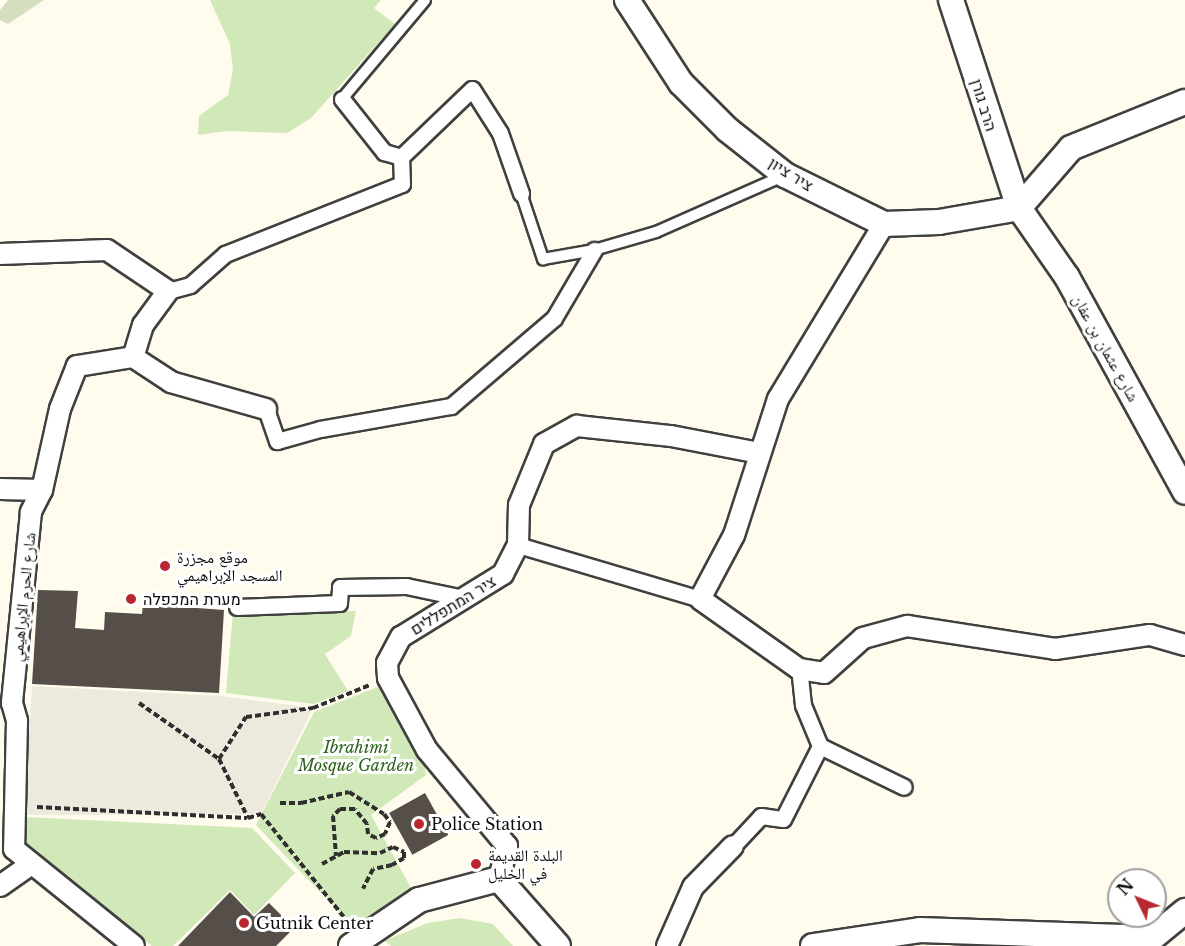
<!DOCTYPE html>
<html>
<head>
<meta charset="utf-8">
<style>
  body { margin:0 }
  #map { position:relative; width:1185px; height:946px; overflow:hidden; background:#fffbed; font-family:"Libre Baskerville","Noto Naskh Arabic",Heebo,serif }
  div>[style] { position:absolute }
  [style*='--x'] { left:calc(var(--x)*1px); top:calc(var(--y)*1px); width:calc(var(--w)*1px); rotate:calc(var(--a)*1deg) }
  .green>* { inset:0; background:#d1e8b8 }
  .cemetery>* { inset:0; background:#d5dfbf }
  .plaza>* { inset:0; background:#eee9dd }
  .building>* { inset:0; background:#554e49; transform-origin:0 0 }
  .path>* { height:4px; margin-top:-2px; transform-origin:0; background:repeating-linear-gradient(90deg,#2f2f2f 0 6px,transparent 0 9px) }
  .roads { filter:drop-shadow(2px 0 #404040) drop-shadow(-2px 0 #404040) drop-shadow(0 2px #404040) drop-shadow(0 -2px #404040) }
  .service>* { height:10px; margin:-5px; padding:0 5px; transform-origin:5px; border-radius:5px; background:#fff }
  .pedestrian>* { height:15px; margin:-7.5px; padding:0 7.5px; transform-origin:7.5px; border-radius:7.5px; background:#fff }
  .minor>* { height:20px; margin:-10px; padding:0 10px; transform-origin:10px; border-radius:10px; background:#fff }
  .tertiary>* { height:24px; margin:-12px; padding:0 12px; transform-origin:12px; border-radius:12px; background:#fff }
  .dots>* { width:16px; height:16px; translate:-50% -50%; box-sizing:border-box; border:3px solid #fff; border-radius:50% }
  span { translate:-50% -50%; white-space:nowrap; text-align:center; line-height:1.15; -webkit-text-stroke:6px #fff; paint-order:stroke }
  .street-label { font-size:16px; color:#0d0d0d }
  .poi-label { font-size:16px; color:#0d0d0d }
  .left { translate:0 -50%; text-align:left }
  .park-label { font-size:16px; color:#2d631f; font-style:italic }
  .north { position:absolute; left:1107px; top:868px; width:60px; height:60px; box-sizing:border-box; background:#fff; border:2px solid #9e9e9e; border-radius:50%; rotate:313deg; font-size:16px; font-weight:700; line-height:24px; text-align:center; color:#0d0d0d }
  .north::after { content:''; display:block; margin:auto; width:21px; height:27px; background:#b92830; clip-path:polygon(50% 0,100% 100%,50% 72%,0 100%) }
</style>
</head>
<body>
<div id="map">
  <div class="green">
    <i style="clip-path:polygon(210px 0,381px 0,374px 8px,395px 24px,311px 118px,287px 133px,227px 131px,198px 135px,199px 116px,228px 95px,233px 70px,230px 44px)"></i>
    <i style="clip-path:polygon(356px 611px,351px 636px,325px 654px,348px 691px,314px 704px,226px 693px,233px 612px)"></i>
    <i style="clip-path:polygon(388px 683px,423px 754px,426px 775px,371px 815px,416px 897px,359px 933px,256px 825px,314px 712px)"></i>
    <i style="clip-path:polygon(25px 817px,252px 828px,295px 873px,254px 915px,230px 890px,173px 946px,152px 946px,27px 853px)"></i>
    <i style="clip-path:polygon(460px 918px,493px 924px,513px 946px,392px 946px,384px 941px,428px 923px)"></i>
  </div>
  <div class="cemetery">
    <i style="clip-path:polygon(8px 0,44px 0,8px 24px,0 20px,0 10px)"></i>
  </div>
  <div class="plaza">
    <i style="clip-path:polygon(32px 686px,221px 696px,313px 708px,261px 814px,24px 815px)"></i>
  </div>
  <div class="building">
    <i style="clip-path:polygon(38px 590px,78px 591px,75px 628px,104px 630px,105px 612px,142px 614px,143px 604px,224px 610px,219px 693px,32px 684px)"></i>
    <i style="left:425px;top:793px;width:48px;height:41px;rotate:61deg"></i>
    <i style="clip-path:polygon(230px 892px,254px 917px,269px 903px,294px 928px,276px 946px,178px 946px)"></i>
  </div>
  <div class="path">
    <i style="--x:139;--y:703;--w:98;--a:35"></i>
    <i style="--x:219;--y:759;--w:66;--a:63.8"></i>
    <i style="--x:248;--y:818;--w:14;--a:-17"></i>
    <i style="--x:261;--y:814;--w:137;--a:51.2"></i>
    <i style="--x:219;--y:759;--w:50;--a:-57.3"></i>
    <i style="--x:246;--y:717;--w:68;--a:-7.7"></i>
    <i style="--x:313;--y:708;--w:61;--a:-22"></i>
    <i style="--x:280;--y:803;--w:21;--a:0"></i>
    <i style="--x:301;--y:803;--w:49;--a:-12.9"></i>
    <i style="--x:349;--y:792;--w:41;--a:32.2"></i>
    <i style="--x:384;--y:814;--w:10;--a:53"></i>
    <i style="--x:390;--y:822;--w:13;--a:113"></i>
    <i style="--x:385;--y:834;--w:10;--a:156"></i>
    <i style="--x:376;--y:838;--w:9;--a:-153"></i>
    <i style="--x:368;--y:834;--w:10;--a:-96"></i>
    <i style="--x:367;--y:824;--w:19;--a:-129"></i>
    <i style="--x:355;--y:809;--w:15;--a:180"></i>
    <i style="--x:340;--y:809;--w:10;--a:135"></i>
    <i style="--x:333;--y:816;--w:40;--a:85.7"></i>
    <i style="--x:37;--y:807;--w:210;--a:3"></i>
    <i style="--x:322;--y:864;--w:25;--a:-29"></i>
    <i style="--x:344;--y:852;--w:36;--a:2"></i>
    <i style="--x:380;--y:853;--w:14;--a:-25"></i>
    <i style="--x:393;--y:847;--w:12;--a:24"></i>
    <i style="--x:404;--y:852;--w:6;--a:90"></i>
    <i style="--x:404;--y:858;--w:14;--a:150"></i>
    <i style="--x:392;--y:865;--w:19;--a:168"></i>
    <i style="--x:373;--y:869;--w:22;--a:117"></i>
  </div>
  <div class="roads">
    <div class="service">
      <i style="--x:342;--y:99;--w:129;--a:-50"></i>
      <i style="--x:521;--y:193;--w:70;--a:71.6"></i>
      <i style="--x:543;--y:259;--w:52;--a:-10"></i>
      <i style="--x:594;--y:250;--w:65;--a:-16.2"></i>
      <i style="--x:656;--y:232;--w:141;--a:-23.8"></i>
    </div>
    <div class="pedestrian">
      <i style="--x:342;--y:99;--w:68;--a:51.6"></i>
      <i style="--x:384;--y:152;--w:18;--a:16"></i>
      <i style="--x:168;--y:291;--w:23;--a:-15"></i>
      <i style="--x:190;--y:285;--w:47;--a:-41.5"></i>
      <i style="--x:225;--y:254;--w:190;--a:-21.6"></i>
      <i style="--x:402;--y:184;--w:27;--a:-92"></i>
      <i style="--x:401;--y:157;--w:98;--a:-43.8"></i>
      <i style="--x:472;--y:89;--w:52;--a:57.5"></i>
      <i style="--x:500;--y:133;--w:64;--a:70.7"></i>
      <i style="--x:266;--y:409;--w:34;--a:71"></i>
      <i style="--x:277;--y:441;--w:45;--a:-15.6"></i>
      <i style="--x:320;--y:429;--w:133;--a:-10"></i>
      <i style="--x:451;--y:406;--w:135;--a:-40.5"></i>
      <i style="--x:554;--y:318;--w:79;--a:-59.5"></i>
      <i style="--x:518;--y:545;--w:190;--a:16.5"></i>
      <i style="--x:237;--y:607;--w:102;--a:-2.2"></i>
      <i style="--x:339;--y:603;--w:16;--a:-86"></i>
      <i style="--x:340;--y:587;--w:66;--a:-0.9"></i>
      <i style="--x:406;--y:586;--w:58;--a:11.9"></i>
      <i style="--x:820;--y:746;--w:93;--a:26"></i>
      <i style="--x:733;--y:846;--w:41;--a:-47"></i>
      <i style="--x:761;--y:816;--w:22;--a:8"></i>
      <i style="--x:783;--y:819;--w:82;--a:-63.1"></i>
      <i style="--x:820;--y:746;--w:44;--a:-112.5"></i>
      <i style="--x:803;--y:705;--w:36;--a:-96"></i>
    </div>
    <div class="minor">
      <i style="--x:884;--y:224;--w:205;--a:121.2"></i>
      <i style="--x:778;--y:399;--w:143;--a:107.9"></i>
      <i style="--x:734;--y:535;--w:72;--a:118"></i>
      <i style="--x:700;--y:599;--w:121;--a:35.3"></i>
      <i style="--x:799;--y:669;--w:25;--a:9"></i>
      <i style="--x:824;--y:673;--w:52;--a:-41.9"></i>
      <i style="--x:863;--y:638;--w:46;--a:-15.3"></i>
      <i style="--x:907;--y:626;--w:150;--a:8.8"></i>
      <i style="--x:1055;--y:649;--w:96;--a:-8.4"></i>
      <i style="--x:1150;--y:635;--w:36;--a:16"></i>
      <i style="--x:0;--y:254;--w:107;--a:-2.1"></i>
      <i style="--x:107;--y:250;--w:73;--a:33.9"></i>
      <i style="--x:168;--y:291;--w:42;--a:126.3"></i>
      <i style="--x:143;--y:325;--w:34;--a:107"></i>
      <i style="--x:133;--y:357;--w:57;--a:170.9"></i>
      <i style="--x:77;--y:366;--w:46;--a:111.6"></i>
      <i style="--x:60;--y:409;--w:83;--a:102.5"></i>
      <i style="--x:42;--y:490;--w:25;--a:117"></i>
      <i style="--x:31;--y:512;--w:192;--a:95.7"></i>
      <i style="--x:12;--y:703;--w:19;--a:74"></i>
      <i style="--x:17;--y:721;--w:128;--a:91.3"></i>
      <i style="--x:14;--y:849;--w:154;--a:38.9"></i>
      <i style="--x:133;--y:357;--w:45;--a:33.3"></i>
      <i style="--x:171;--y:382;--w:99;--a:15.9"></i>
      <i style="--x:0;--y:489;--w:42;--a:1.4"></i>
      <i style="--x:499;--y:879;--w:34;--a:-76"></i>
      <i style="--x:507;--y:846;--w:125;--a:-129.8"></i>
      <i style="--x:427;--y:750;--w:82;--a:-118.4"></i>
      <i style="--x:388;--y:678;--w:15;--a:-94"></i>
      <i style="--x:387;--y:663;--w:30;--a:-62"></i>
      <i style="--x:401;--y:637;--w:120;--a:-31.7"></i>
      <i style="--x:503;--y:574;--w:33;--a:-63"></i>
      <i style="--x:518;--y:545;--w:40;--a:-88.6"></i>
      <i style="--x:519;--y:505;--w:66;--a:-67.7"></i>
      <i style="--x:544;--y:444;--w:38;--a:-29"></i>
      <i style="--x:577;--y:426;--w:95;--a:6.1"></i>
      <i style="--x:671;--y:436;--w:90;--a:10.9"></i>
      <i style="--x:0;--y:886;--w:37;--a:-35"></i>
      <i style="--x:667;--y:946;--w:64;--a:-66.2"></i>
      <i style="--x:693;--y:887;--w:57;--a:-45.7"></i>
    </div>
    <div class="tertiary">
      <i style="--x:627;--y:0;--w:99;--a:57"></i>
      <i style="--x:681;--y:83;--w:66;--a:45"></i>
      <i style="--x:728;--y:130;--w:73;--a:38.3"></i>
      <i style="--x:785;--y:175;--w:110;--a:26.3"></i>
      <i style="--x:884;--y:224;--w:55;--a:-2.1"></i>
      <i style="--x:939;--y:222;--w:81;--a:-9.9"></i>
      <i style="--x:951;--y:0;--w:219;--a:71.9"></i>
      <i style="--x:1019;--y:208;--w:84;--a:55.2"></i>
      <i style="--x:1067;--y:277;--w:245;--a:61.2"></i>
      <i style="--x:1019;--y:208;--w:79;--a:-49.1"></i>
      <i style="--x:1071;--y:148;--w:123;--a:-22"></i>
      <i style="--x:351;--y:946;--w:82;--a:-34.1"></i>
      <i style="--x:419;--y:900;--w:83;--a:-14.7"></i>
      <i style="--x:499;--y:879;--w:89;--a:48.6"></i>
      <i style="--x:813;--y:946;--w:108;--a:-8.5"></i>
      <i style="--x:920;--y:930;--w:232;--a:2"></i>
      <i style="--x:1152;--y:938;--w:43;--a:-39.3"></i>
    </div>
  </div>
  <div class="dots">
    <i style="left:165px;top:566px;background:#b92830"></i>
    <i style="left:131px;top:599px;background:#b92830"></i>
    <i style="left:419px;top:824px;background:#b92830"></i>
    <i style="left:476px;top:864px;background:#b92830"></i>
    <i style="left:244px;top:923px;background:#b92830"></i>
  </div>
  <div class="street-label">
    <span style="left:984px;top:105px;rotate:73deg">הרב גורן</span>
    <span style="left:791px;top:174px;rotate:32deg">ציר ציון</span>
    <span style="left:1106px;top:348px;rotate:61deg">شارع عثمان بن عفان</span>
    <span style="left:23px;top:597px;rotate:-84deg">شارع الحرم الإبراهيمي</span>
    <span style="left:453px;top:605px;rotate:-32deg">ציר המתפללים</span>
  </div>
  <div class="poi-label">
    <span class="left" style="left:177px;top:566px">موقع مجزرة<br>المسجد الإبراهيمي</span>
    <span class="left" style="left:143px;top:599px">מערת המכפלה</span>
    <span class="left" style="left:431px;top:824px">Police Station</span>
    <span class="left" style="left:488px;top:864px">البلدة القديمة<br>في الخليل</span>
    <span class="left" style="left:256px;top:923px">Gutnik Center</span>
  </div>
  <div class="park-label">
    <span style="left:356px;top:756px">Ibrahimi<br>Mosque Garden</span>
  </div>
  <div class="north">N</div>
</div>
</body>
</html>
